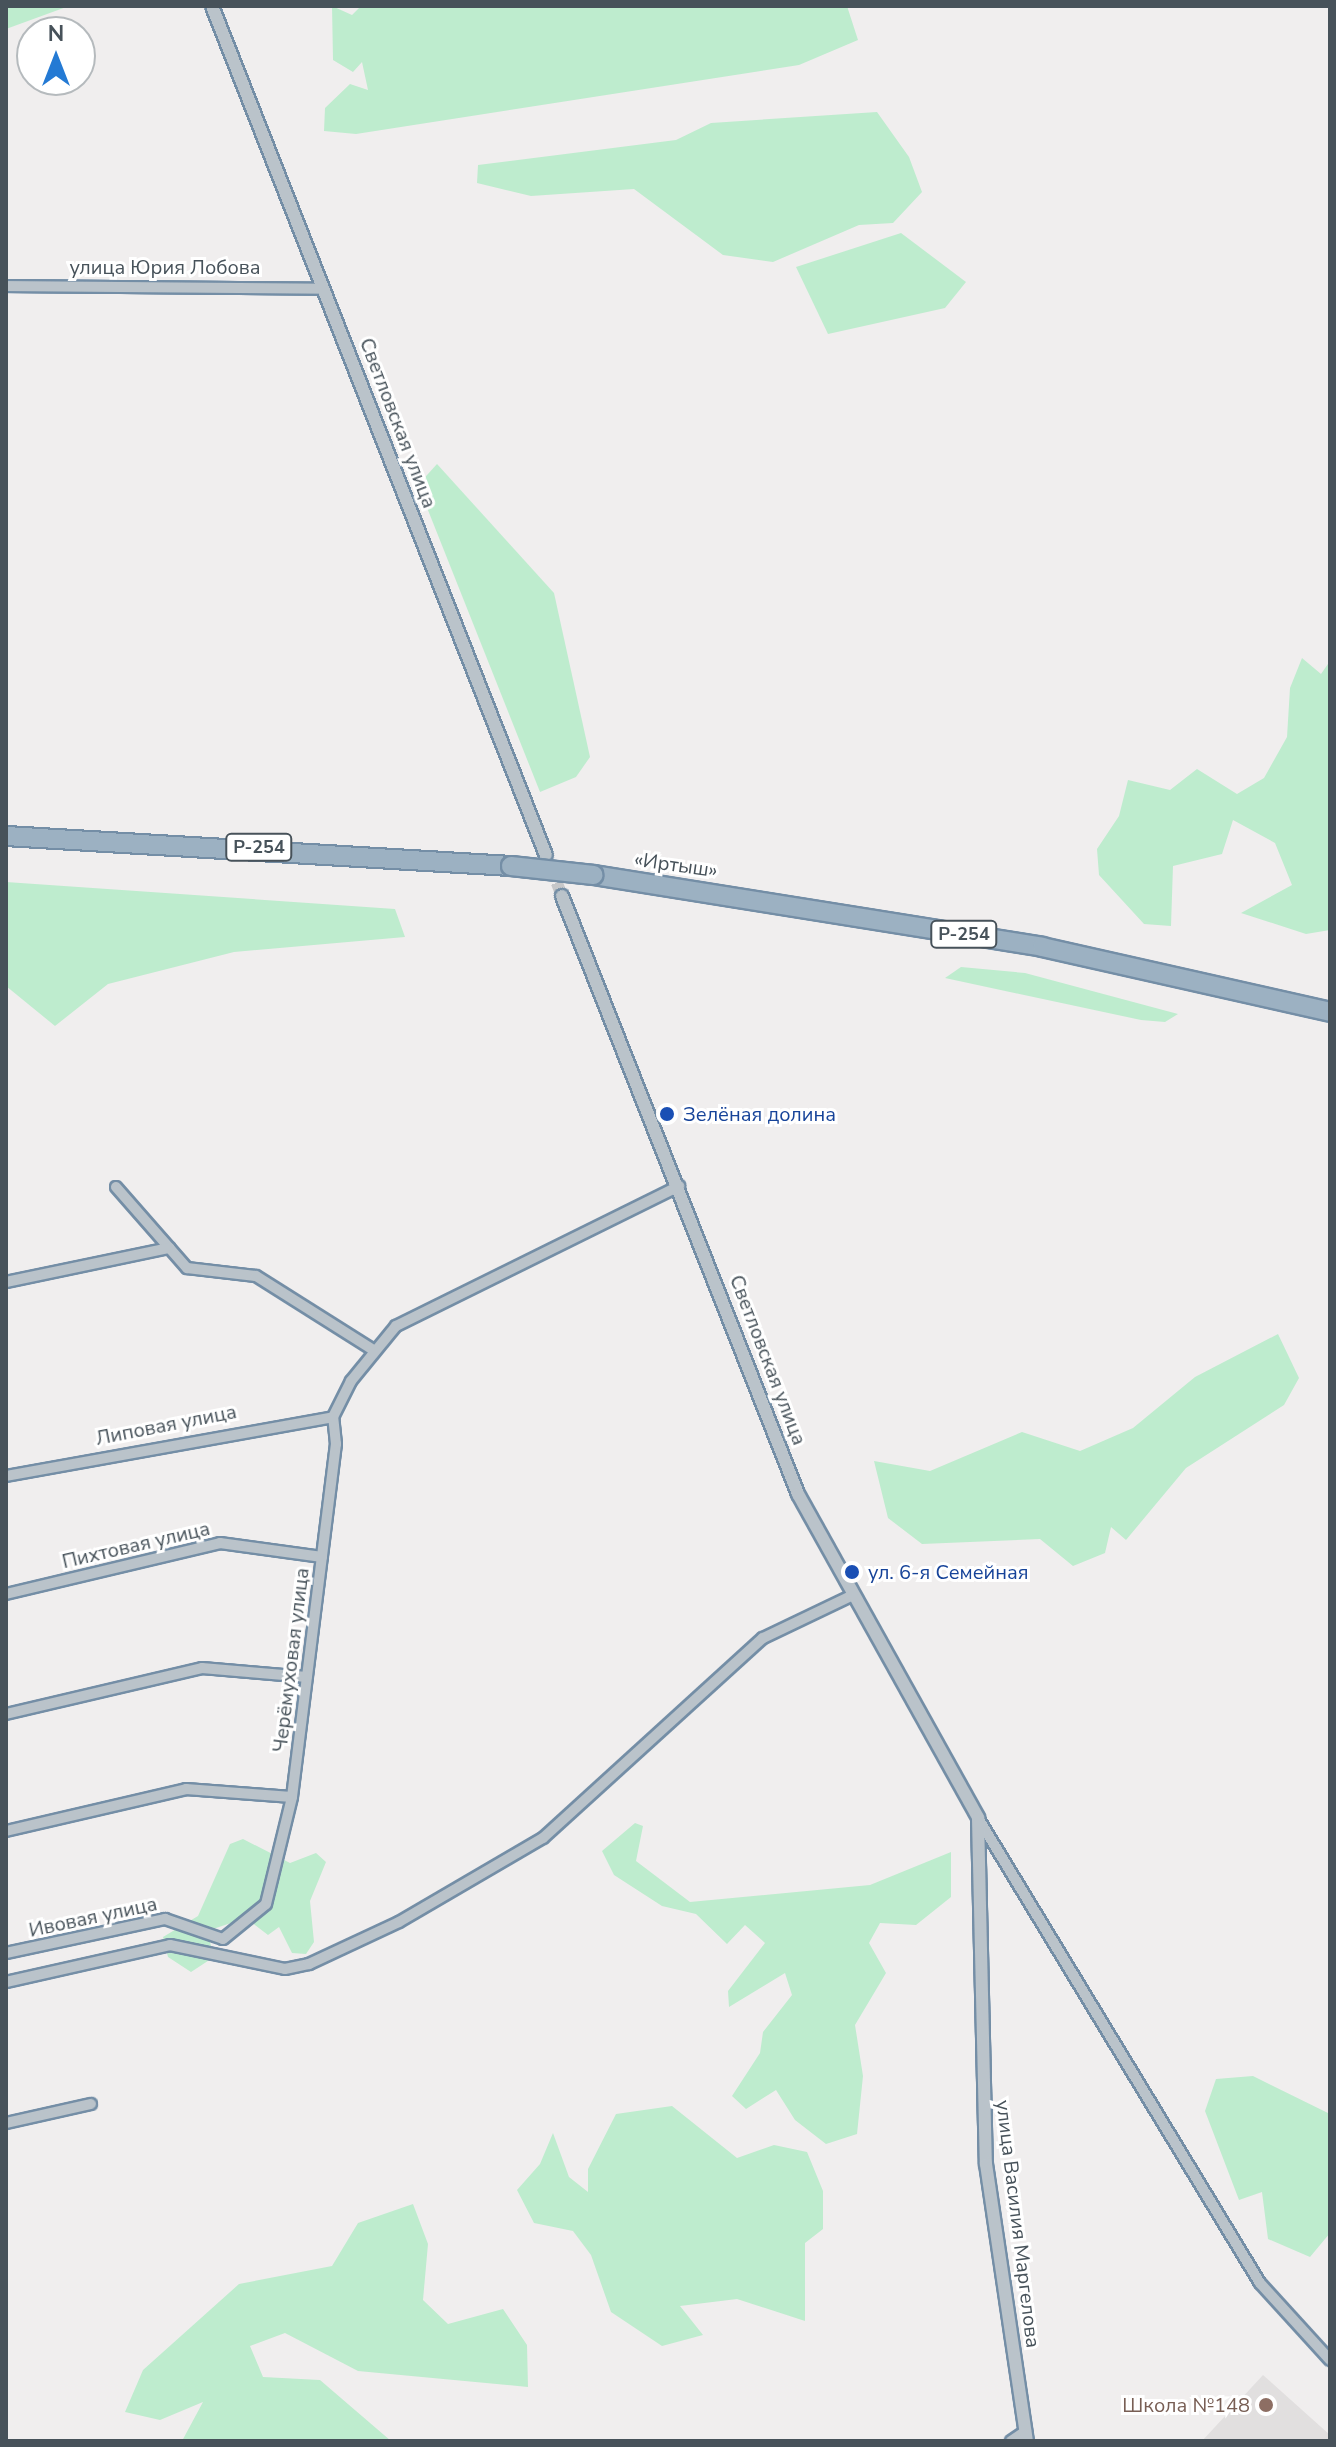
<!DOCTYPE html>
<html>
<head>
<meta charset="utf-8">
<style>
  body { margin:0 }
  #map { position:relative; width:1336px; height:2447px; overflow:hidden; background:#f0eeee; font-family:"Nunito Sans",sans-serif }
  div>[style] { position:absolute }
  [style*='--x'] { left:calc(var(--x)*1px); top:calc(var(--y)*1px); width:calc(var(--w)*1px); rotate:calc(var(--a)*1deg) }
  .education>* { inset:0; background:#e1dfdf }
  .green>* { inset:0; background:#beecce }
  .tertiary-tunnel>* { height:12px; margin-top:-6px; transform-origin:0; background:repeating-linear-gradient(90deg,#c6c7c9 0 12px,transparent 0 18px) }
  .roads { filter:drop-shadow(2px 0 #748ea6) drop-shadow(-2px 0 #748ea6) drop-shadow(0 2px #748ea6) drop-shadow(0 -2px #748ea6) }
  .minor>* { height:10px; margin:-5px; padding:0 5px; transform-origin:5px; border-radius:5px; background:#bac3ca }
  .tertiary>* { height:12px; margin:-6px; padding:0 6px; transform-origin:6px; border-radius:6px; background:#bac3ca }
  .trunk>* { height:18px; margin:-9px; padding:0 9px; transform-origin:9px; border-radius:9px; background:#9cb1c2 }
  .bridges { filter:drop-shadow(2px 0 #748ea6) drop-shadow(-2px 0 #748ea6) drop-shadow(0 2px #748ea6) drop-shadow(0 -2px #748ea6) }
  .trunk-bridge>* { height:18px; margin:-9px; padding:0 9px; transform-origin:9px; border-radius:9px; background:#9cb1c2 }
  .dots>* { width:22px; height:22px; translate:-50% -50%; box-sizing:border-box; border:4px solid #fff; border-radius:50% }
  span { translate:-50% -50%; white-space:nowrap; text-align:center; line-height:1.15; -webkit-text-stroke:6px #fff; paint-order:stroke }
  .shield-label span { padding:2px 6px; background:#fff; border:2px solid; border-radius:6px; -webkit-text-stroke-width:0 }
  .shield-label { font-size:18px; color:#47525a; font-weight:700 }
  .street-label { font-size:20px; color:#47525a }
  .transit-label { font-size:20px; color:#164399 }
  .left { translate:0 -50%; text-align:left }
  .education-label { font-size:20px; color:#785e54 }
  .right { translate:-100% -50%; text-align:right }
  .frame { position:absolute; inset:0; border:8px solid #47525a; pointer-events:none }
  .north { position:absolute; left:16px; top:16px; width:80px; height:80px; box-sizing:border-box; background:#fff; border:2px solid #b5babd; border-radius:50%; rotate:0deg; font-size:22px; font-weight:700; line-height:32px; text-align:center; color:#47525a }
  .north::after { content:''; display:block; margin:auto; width:28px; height:36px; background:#247ad4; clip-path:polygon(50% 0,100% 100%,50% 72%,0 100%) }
</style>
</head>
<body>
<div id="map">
  <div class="education">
    <i style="clip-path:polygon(1263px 2375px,1330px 2435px,1330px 2441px,1202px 2441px)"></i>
  </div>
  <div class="green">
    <i style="clip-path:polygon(6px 6px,69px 6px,6px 29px)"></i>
    <i style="clip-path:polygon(332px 6px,352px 15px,361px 6px,847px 6px,858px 40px,799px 65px,356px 134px,324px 131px,325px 108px,350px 84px,368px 90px,362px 62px,353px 72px,333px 60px)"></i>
    <i style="clip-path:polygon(877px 112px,909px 157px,922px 192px,893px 223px,859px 225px,773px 262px,723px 255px,634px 189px,531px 196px,477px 183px,478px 165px,676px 140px,711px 123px)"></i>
    <i style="clip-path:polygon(901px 233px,966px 282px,945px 308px,828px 334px,796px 267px)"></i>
    <i style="clip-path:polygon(437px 464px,554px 593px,590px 757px,576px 777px,540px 792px,418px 485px)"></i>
    <i style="clip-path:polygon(1302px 658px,1321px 674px,1330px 661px,1330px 930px,1306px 934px,1241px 913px,1292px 885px,1275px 843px,1233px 820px,1222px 854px,1173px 866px,1171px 926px,1144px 924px,1099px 875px,1097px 849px,1119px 816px,1128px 780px,1170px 790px,1197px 769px,1237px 794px,1264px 778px,1287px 737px,1290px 688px)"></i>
    <i style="clip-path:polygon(6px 882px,395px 909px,405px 937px,234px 952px,108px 984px,55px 1026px,6px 986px)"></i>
    <i style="clip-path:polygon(961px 967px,1025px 973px,1178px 1014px,1165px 1022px,1141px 1020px,945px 978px)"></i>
    <i style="clip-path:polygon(1278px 1334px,1299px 1378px,1284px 1405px,1186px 1468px,1126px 1540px,1111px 1527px,1105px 1553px,1073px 1566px,1040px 1539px,922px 1544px,888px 1518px,874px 1461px,930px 1471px,1022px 1432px,1080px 1451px,1133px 1428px,1195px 1377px)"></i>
    <i style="clip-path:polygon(635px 1823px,643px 1826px,636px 1861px,690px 1902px,870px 1885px,951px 1852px,951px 1897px,916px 1925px,880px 1923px,869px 1943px,886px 1973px,855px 2025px,863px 2076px,857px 2134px,826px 2144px,795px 2120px,776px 2090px,746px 2109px,732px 2096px,760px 2053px,763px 2032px,792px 1995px,785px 1973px,729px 2007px,728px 1991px,765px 1943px,745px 1925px,727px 1944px,696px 1914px,662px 1906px,614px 1875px,602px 1851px)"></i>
    <i style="clip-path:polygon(243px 1839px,290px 1863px,316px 1853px,326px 1862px,310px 1901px,314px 1942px,306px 1954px,292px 1953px,279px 1927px,268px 1935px,246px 1918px,207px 1931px,214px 1957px,191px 1972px,168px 1957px,163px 1937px,198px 1916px,230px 1844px)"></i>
    <i style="clip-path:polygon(1253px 2076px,1330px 2114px,1330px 2233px,1310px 2257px,1268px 2239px,1262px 2192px,1239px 2200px,1205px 2111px,1216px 2079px)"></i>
    <i style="clip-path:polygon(672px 2106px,737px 2158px,774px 2145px,807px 2152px,823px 2191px,823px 2229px,805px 2243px,805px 2321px,737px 2299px,680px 2306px,703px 2335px,662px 2346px,611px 2312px,591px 2255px,573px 2231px,534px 2223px,517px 2190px,540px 2164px,553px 2133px,569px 2177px,588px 2192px,588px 2169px,616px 2114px)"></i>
    <i style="clip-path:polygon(413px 2204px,428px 2244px,423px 2300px,448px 2324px,503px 2309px,527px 2345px,528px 2387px,358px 2371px,285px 2333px,250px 2346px,263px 2377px,320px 2380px,391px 2441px,182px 2441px,203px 2402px,160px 2420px,125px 2412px,143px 2370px,239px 2284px,332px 2266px,358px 2223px)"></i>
  </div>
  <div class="tertiary-tunnel">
    <i style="--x:550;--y:866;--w:32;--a:68"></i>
  </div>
  <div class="roads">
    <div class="minor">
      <i style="--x:6;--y:286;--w:317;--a:0.5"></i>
      <i style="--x:116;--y:1187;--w:108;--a:48.8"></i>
      <i style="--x:187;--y:1268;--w:69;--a:6.6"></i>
      <i style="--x:256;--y:1276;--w:137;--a:32.2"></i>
      <i style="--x:6;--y:1282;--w:167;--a:-11.8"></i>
      <i style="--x:6;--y:1476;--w:332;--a:-10.2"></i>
      <i style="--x:6;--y:1594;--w:220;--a:-13.4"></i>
      <i style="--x:220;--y:1543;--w:103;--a:7.8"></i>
      <i style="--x:6;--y:1714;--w:201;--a:-13.2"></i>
      <i style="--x:202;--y:1668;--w:105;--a:4.9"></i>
      <i style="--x:978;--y:1818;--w:544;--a:58.77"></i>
      <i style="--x:1260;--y:2283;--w:104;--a:47.7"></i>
      <i style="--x:6;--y:1831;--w:185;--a:-13.1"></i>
      <i style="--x:186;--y:1789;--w:106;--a:4.3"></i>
      <i style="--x:6;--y:1953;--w:163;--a:-12.1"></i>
      <i style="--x:165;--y:1919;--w:61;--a:19"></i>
      <i style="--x:223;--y:1939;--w:55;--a:-39.1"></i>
      <i style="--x:266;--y:1904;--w:110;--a:-76.3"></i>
      <i style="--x:292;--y:1797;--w:356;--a:-82.9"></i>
      <i style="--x:336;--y:1444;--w:27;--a:-96"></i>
      <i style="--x:333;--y:1417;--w:40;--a:-63.4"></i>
      <i style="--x:351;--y:1381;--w:71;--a:-50.7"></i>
      <i style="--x:396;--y:1326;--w:316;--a:-26.3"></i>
      <i style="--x:6;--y:1982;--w:168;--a:-12.7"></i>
      <i style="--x:170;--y:1945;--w:117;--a:11.8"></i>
      <i style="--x:285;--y:1969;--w:25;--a:-12"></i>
      <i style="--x:309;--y:1964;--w:99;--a:-25"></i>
      <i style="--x:399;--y:1922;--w:167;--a:-30.3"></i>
      <i style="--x:543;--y:1838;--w:297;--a:-42.3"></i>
      <i style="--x:763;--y:1638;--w:100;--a:-25.5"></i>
      <i style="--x:6;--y:2123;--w:87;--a:-12.6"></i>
      <i style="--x:1011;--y:2441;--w:18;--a:-34"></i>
    </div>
    <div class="tertiary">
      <i style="--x:212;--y:6;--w:912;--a:68.53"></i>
      <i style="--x:562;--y:896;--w:643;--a:68.46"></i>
      <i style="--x:798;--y:1494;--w:371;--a:60.9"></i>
      <i style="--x:978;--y:1818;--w:346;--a:88.7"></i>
      <i style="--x:986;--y:2164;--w:280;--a:81.6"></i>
    </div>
    <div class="trunk">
      <i style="--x:6;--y:836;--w:506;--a:3.4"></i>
      <i style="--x:594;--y:875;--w:454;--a:9.1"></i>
      <i style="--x:1042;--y:947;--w:295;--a:12.7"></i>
    </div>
  </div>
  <div class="bridges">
    <div class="trunk-bridge">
      <i style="--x:511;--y:866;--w:83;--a:6.2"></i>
    </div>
  </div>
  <div class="dots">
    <i style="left:667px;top:1114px;background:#1a4fb4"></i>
    <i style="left:852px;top:1572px;background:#1a4fb4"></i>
    <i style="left:1266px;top:2405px;background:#8d6e63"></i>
  </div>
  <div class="shield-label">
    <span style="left:259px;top:847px">Р-254</span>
    <span style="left:964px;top:934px">Р-254</span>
  </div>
  <div class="street-label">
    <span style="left:165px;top:267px">улица Юрия Лобова</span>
    <span style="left:398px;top:423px;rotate:69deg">Светловская улица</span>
    <span style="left:676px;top:865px;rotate:8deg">«Иртыш»</span>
    <span style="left:768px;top:1360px;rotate:69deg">Светловская улица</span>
    <span style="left:166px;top:1425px;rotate:-11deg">Липовая улица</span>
    <span style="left:136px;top:1545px;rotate:-13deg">Пихтовая улица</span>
    <span style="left:291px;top:1660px;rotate:-83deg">Черёмуховая улица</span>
    <span style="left:93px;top:1917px;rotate:-12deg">Ивовая улица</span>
    <span style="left:1018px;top:2224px;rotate:83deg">улица Василия Маргелова</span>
  </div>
  <div class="transit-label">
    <span class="left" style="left:683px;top:1114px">Зелёная долина</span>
    <span class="left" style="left:868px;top:1572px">ул. 6-я Семейная</span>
  </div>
  <div class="education-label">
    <span class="right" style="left:1250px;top:2405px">Школа №148</span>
  </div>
  <div class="frame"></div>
  <div class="north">N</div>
</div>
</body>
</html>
